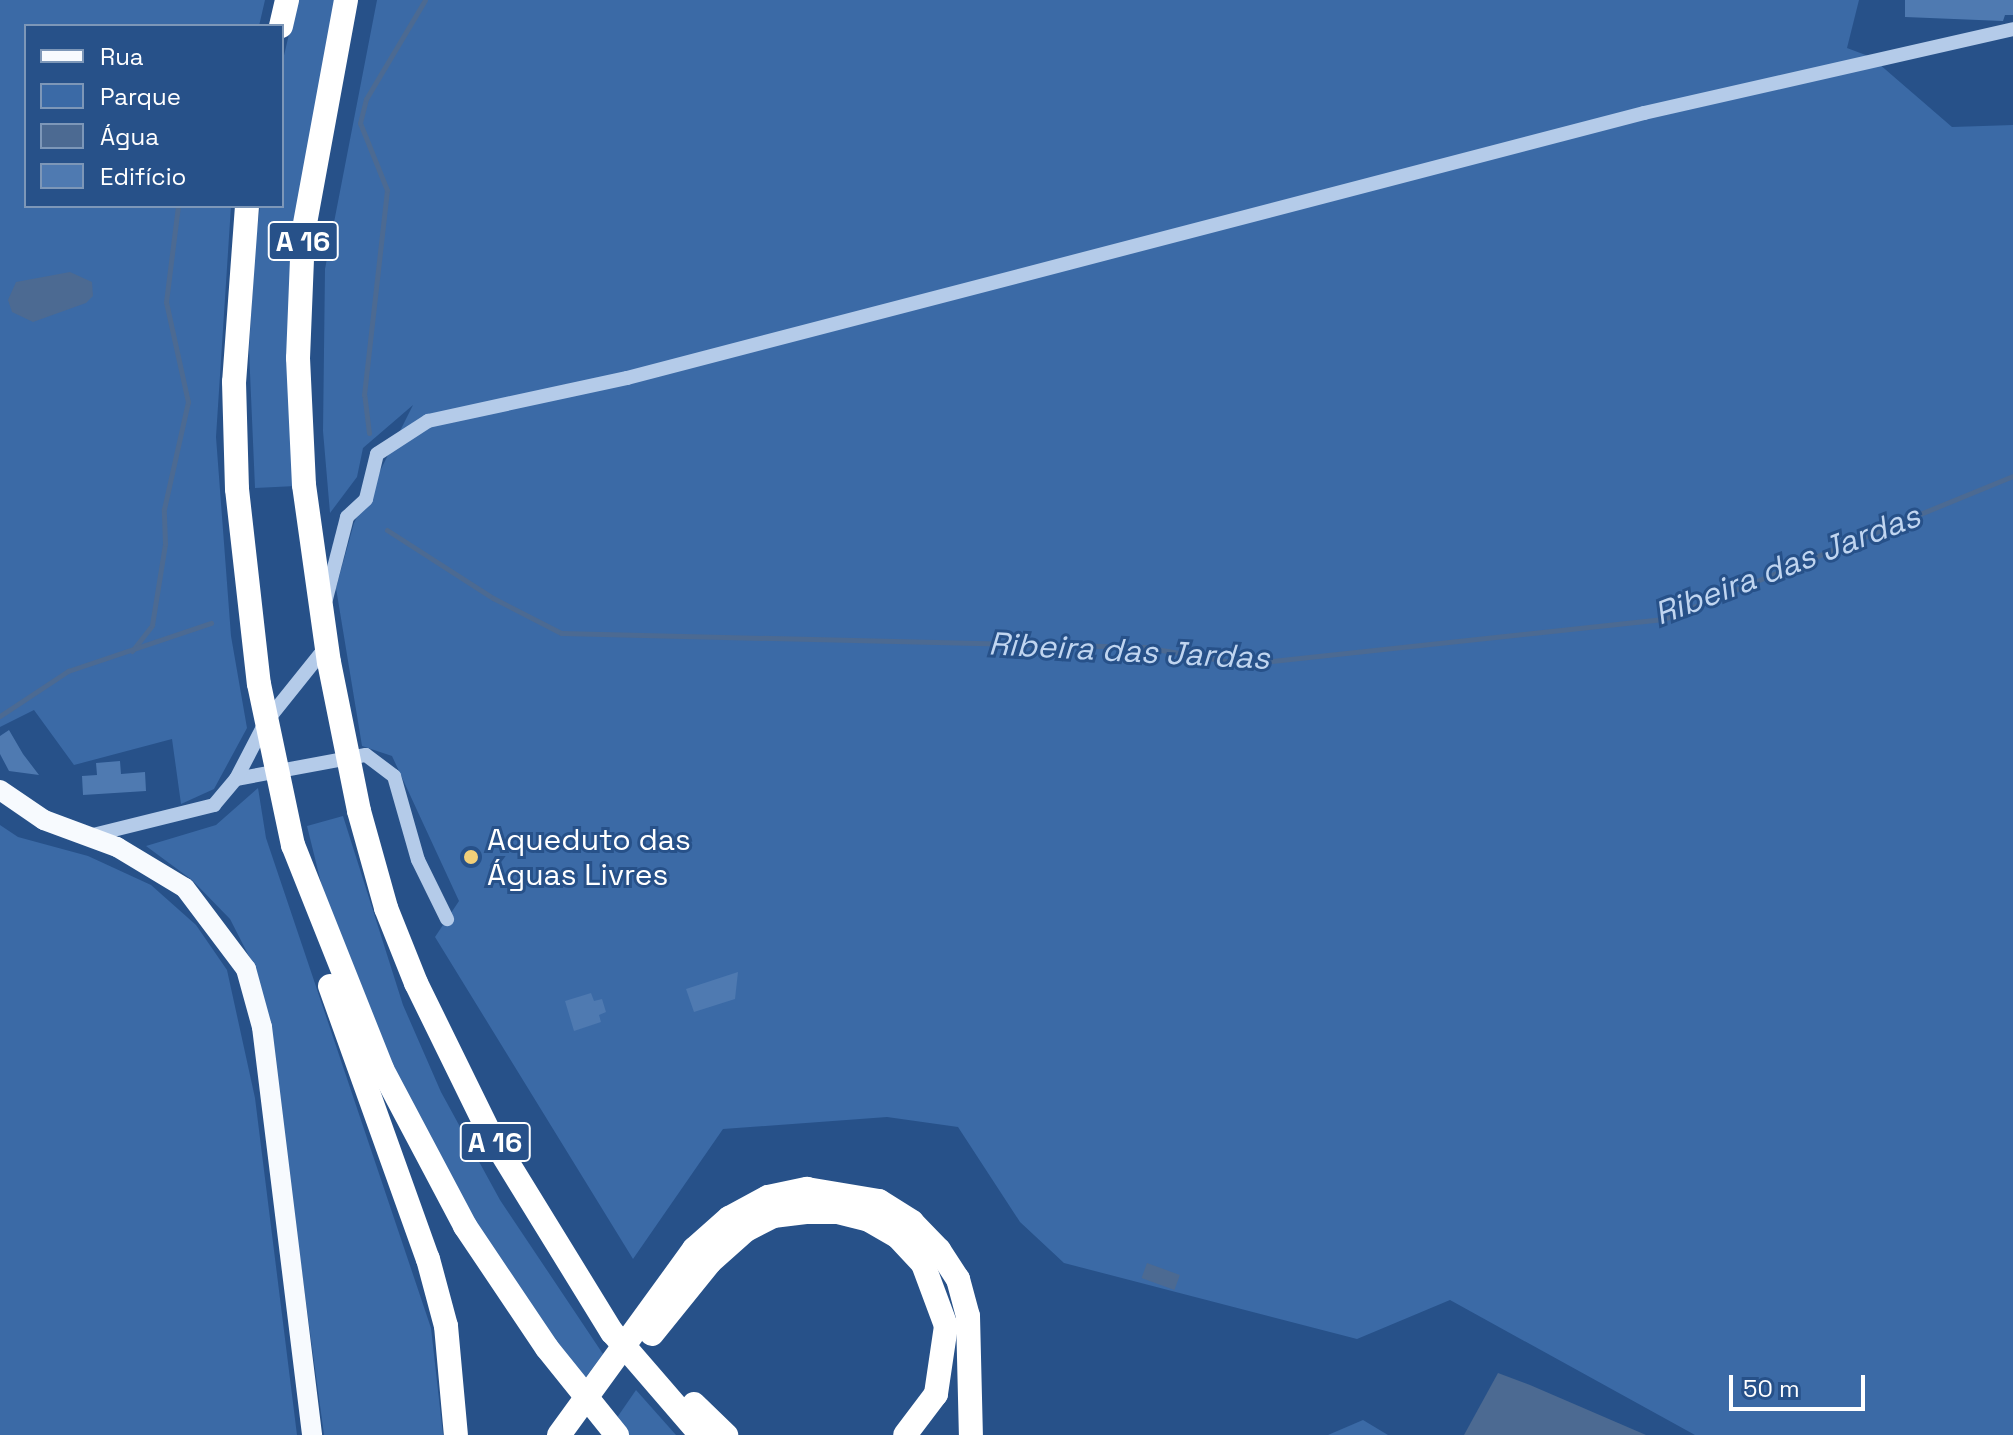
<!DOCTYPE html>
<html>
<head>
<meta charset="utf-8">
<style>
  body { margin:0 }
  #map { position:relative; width:2013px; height:1435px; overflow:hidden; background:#275189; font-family:"Space Grotesk",sans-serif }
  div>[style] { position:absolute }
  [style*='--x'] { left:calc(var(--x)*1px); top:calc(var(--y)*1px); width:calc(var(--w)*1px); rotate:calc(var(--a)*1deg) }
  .green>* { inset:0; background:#3b6aa6 }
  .water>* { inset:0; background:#4c6a92; transform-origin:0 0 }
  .stream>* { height:5px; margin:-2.5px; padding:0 2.5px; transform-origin:2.5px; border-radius:2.5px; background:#4c6a92 }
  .building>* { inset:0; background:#4f7ab1 }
  .minor>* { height:14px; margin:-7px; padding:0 7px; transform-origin:7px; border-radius:7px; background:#b4cbe9 }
  .major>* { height:20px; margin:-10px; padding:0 10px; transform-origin:10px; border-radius:10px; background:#f7fafe }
  .highway>* { height:24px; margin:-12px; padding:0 12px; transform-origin:12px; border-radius:12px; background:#fff }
  .dots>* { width:22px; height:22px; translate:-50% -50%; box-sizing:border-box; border:4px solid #275189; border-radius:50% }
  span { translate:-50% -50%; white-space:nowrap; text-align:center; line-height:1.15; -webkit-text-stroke:6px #275189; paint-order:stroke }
  .shield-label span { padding:2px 6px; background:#275189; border:2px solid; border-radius:6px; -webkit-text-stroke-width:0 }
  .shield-label { font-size:28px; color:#fff; font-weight:700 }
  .poi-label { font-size:30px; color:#fff }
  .left { translate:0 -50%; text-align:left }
  .water-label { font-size:32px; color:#c0d5f0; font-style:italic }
  .legend { position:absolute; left:24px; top:24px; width:260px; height:184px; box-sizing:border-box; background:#275189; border:2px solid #7d97b8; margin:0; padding:10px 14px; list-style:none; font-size:24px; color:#fff }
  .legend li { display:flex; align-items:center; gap:16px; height:40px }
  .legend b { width:40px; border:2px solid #7d97b8 }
  .scale { position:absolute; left:1729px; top:1375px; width:136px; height:36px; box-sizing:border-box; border:4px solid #fff; border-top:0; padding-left:10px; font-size:24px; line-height:28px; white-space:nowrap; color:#fff; -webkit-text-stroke:6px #275189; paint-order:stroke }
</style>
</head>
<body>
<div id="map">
  <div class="green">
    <i style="clip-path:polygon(0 0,265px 0,259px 26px,26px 26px,26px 206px,231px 206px,216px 437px,231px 636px,247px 728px,214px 789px,181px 804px,172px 739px,74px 765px,34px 710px,0 727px)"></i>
    <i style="clip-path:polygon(297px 0,336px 0,291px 239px,296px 486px,255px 488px,249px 350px,255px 247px,260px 206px,282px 206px,282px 64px)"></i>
    <i style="clip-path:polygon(377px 0,1859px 0,1847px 48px,1871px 57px,1952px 127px,2013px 125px,2013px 1435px,1695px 1435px,1450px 1300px,1357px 1339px,1064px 1263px,1020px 1222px,958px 1127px,887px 1117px,723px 1129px,633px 1259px,435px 937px,459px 901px,392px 756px,362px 746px,336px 588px,354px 523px,413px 405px,363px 448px,357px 477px,330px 513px,323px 431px,325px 269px)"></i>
    <i style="clip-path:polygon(258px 788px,266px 838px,431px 1328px,443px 1435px,324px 1435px,270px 1037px,255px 968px,230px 919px,192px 880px,146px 846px,216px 825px)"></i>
    <i style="clip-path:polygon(343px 816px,403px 1005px,441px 1092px,500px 1200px,603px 1354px,583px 1381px,486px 1245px,376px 1038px,325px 899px,307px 826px)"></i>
    <i style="clip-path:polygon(0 825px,18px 837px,88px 856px,151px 885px,196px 925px,227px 970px,255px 1098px,297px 1435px,0 1435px)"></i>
    <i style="clip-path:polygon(636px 1390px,676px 1435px,626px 1435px,614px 1422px)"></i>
    <i style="clip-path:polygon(1363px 1420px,1388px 1435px,1328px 1435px)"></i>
  </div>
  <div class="water">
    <i style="clip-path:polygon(70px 272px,92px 282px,93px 296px,86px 303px,33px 322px,12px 312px,8px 300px,16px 282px)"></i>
    <i style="left:1147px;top:1263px;width:35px;height:16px;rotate:20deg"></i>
    <i style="clip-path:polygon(1498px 1373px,1530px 1385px,1646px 1435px,1464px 1435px)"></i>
  </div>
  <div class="stream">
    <i style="--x:369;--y:433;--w:38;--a:-97"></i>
    <i style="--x:364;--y:395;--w:206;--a:-83.6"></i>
    <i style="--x:387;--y:190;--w:72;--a:-111.9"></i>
    <i style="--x:360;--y:123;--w:25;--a:-76"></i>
    <i style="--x:366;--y:99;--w:115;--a:-59.2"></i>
    <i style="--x:387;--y:530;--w:126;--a:32.7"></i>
    <i style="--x:493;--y:598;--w:76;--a:27.2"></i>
    <i style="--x:561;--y:633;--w:583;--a:1.38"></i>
    <i style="--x:1144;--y:647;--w:100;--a:9.7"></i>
    <i style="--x:1243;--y:664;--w:423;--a:-6.1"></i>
    <i style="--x:1664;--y:619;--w:377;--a:-22.3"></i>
    <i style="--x:132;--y:651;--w:33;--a:-52"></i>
    <i style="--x:152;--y:625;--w:82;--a:-80.9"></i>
    <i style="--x:165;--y:544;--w:35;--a:-92"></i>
    <i style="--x:164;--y:509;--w:110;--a:-77.4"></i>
    <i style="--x:188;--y:402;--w:102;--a:-102.4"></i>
    <i style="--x:166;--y:302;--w:97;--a:-82.9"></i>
    <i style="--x:0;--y:716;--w:82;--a:-33.5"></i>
    <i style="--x:68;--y:671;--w:151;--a:-18.6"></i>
  </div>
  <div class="building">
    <i style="clip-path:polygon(1905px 0,2013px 0,2013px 15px,2005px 15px,2003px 21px,1905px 17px)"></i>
    <i style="clip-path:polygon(9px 730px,23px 754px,39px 775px,9px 771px,0 754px,0 736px)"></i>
    <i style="clip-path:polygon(120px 761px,121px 774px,145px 772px,146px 791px,83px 795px,82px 776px,97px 775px,96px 763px)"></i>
    <i style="clip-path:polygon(738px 972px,735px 999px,694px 1012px,686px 989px)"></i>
    <i style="clip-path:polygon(591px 993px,594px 1001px,602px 999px,606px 1012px,599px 1015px,601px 1022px,574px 1031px,565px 1001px)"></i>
  </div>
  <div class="minor">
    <i style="--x:326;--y:599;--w:85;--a:-75.6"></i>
    <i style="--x:347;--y:517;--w:26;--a:-43"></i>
    <i style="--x:366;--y:499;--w:46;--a:-76.3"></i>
    <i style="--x:377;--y:454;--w:61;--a:-32.9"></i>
    <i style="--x:428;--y:421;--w:204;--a:-12.2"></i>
    <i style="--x:627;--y:378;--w:1051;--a:-14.6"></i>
    <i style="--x:1644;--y:113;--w:378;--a:-12.8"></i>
    <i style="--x:236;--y:779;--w:132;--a:-10.5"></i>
    <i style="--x:366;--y:755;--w:35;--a:37"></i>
    <i style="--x:394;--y:776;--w:87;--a:74.1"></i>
    <i style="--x:418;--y:860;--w:66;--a:63.8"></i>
    <i style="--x:89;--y:836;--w:129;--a:-13.9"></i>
    <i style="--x:214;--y:805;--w:34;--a:-50"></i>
    <i style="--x:236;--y:779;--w:63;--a:-62.6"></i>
    <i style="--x:265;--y:723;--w:96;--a:-51.3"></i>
  </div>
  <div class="major">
    <i style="--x:0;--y:790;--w:53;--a:34.3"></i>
    <i style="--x:44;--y:820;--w:78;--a:20.3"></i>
    <i style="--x:117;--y:847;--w:79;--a:31.1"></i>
    <i style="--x:185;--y:888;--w:101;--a:53"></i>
    <i style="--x:246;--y:969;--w:60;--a:74.6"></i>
    <i style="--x:262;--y:1027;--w:411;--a:83"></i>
  </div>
  <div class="highway">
    <i style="--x:346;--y:0;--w:238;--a:100.4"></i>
    <i style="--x:303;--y:234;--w:124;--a:92.3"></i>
    <i style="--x:298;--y:358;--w:127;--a:87.3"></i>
    <i style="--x:304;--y:485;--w:179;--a:82"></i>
    <i style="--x:329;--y:662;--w:152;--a:78.6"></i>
    <i style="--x:359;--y:811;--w:101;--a:74.4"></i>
    <i style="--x:386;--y:908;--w:81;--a:68.2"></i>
    <i style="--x:416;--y:983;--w:168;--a:63.9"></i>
    <i style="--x:490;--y:1134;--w:233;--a:58.4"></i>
    <i style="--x:612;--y:1332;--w:136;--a:49.2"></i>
    <i style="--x:281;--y:26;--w:27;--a:-77"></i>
    <i style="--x:247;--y:206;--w:176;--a:94.2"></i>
    <i style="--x:234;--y:382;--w:107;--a:88.4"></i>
    <i style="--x:237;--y:489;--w:196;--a:83.6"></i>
    <i style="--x:259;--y:684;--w:165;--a:78.1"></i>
    <i style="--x:293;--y:845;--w:241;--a:68.3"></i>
    <i style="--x:382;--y:1069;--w:178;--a:62.1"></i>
    <i style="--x:465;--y:1226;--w:147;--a:56.1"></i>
    <i style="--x:547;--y:1348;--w:112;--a:51.2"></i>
    <i style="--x:330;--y:986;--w:290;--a:70.3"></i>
    <i style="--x:428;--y:1259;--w:69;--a:75"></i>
    <i style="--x:446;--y:1326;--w:109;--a:84.8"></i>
    <i style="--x:652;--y:1334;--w:92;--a:-51.1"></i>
    <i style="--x:710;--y:1262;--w:48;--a:-41.6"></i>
    <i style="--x:746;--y:1230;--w:30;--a:-27"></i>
    <i style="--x:773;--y:1216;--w:33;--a:-7"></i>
    <i style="--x:806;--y:1212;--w:32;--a:0"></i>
    <i style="--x:838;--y:1212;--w:32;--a:14"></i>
    <i style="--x:869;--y:1220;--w:34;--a:30"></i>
    <i style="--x:898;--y:1237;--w:37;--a:47"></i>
    <i style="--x:923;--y:1264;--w:66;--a:69.6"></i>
    <i style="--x:946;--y:1326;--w:69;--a:98.4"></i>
    <i style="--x:936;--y:1394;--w:51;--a:127.1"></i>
    <i style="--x:694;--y:1404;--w:45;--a:44.1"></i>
    <i style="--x:559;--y:1435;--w:230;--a:-54"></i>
    <i style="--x:694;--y:1249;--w:47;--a:-41.5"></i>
    <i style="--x:729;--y:1218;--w:44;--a:-28.3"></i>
    <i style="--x:768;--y:1197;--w:40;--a:-12"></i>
    <i style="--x:807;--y:1189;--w:73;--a:9.5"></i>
    <i style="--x:879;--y:1201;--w:39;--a:32"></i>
    <i style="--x:912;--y:1222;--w:39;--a:46"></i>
    <i style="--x:939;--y:1250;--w:35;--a:57"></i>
    <i style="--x:958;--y:1279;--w:38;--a:75"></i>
    <i style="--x:968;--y:1316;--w:119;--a:88.6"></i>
  </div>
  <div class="dots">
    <i style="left:471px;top:857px;background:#f2d079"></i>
  </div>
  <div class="shield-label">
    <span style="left:303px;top:241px">A 16</span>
    <span style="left:495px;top:1142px">A 16</span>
  </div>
  <div class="poi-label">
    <span class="left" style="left:487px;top:857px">Aqueduto das<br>Águas Livres</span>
  </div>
  <div class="water-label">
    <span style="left:1787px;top:565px;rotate:-21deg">Ribeira das Jardas</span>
    <span style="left:1129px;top:651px;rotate:3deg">Ribeira das Jardas</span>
  </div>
  <ul class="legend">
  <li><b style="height:10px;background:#f7fafe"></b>Rua</li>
  <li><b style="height:22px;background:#3b6aa6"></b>Parque</li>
  <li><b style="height:22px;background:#4c6a92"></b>Água</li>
  <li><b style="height:22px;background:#4f7ab1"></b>Edifício</li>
  </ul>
  <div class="scale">50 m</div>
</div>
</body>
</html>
